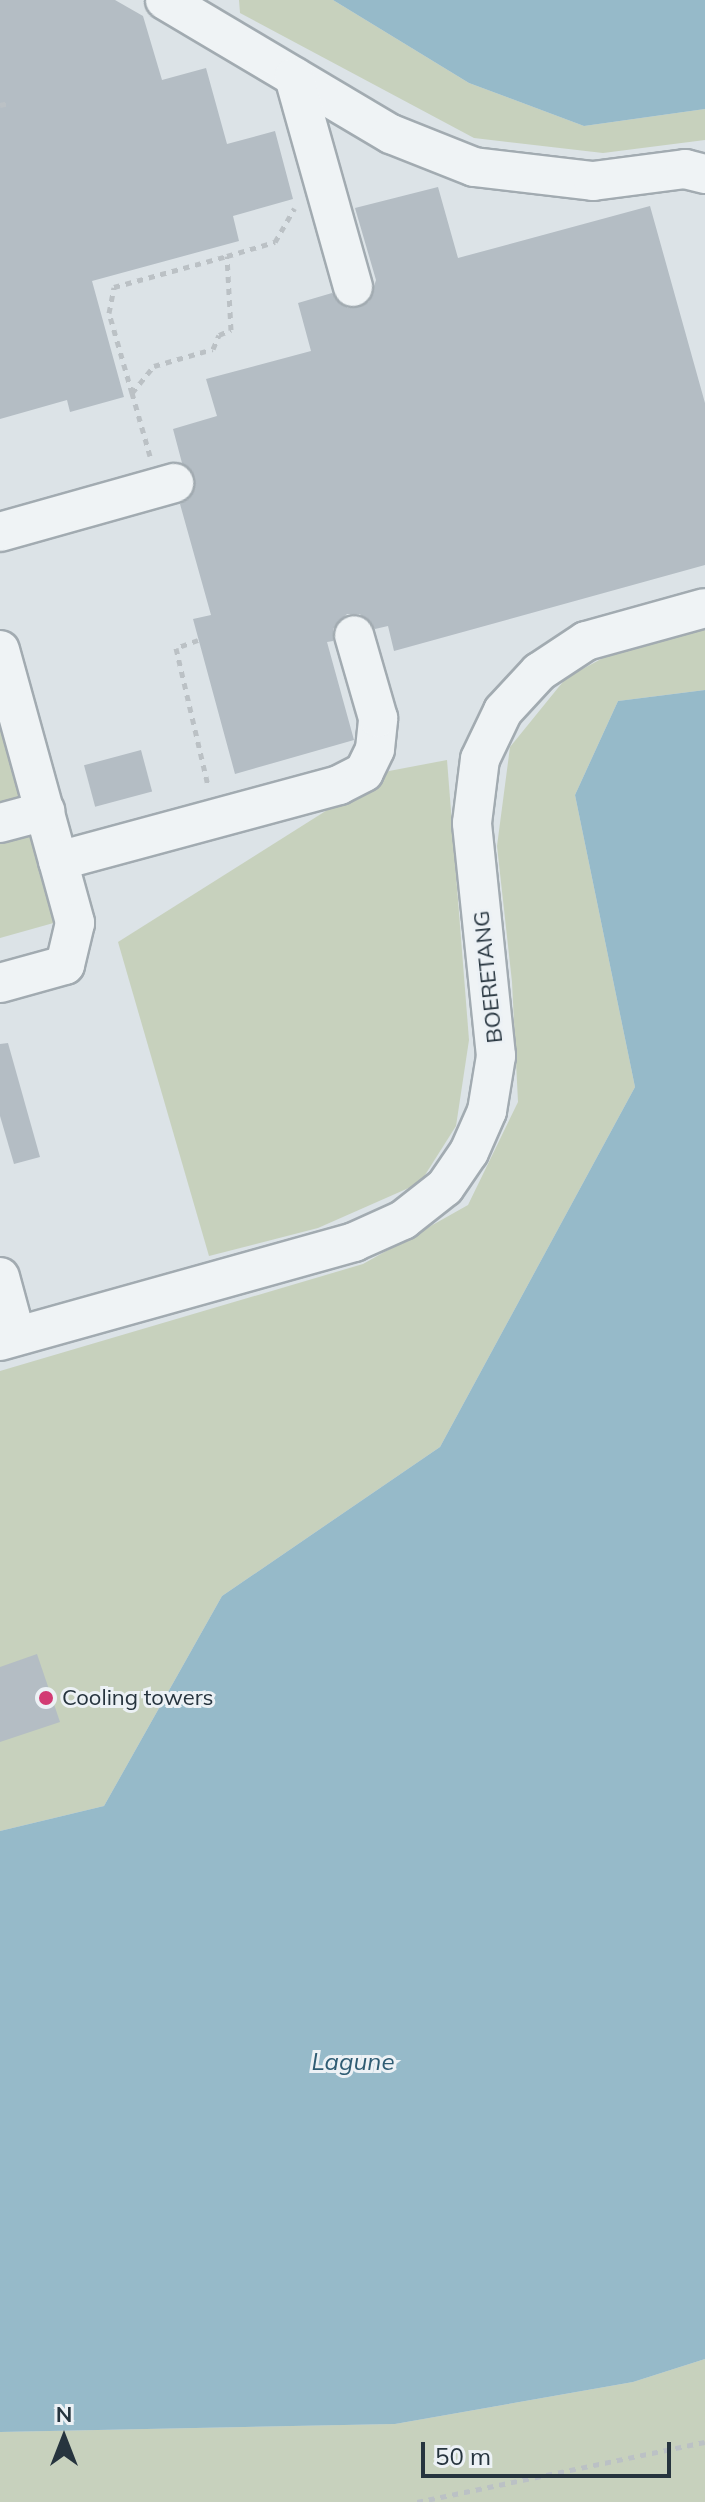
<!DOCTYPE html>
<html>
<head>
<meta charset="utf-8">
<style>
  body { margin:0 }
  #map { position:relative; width:705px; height:2502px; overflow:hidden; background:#dce3e7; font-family:Mulish,sans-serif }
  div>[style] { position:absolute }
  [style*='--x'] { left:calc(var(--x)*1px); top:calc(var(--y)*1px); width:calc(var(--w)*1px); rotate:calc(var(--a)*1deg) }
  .green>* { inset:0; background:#c7d1bd }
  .water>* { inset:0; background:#96bac9 }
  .building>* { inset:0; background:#b4bdc4; transform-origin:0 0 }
  .path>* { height:5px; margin-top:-2.5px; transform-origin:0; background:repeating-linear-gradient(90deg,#bbc1c5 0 6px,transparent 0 12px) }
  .roads { filter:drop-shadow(2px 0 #a2abb1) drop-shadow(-2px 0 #a2abb1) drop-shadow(0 2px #a2abb1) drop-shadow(0 -2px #a2abb1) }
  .minor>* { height:38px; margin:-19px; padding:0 19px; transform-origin:19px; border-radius:19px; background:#eff3f5 }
  .dots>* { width:22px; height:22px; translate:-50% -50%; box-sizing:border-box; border:4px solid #ecf1f5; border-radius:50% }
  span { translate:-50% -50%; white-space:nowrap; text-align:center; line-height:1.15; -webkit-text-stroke:6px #ecf1f5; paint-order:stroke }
  .street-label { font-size:22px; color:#26343e }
  .poi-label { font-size:22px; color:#26343e }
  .left { translate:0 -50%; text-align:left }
  .water-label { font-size:24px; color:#2f5c73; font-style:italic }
  .north { position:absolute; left:24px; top:2398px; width:80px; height:80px; -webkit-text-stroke:6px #ecf1f5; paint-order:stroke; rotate:0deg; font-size:22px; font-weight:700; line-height:32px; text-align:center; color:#26343e }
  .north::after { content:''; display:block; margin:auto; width:28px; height:36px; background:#26343e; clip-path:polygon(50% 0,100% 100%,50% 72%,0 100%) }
  .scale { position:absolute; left:421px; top:2442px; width:250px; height:36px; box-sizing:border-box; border:4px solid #26343e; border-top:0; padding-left:10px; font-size:24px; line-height:28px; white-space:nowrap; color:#26343e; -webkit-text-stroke:6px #ecf1f5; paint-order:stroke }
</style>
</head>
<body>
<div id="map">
  <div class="green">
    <i style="clip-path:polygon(239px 0,333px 0,469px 83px,584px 126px,705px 109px,705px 140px,603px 153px,474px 138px,240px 13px)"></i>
    <i style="clip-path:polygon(705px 630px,705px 690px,618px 701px,575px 795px,635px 1087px,440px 1447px,222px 1596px,104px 1806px,0 1831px,0 1371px,363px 1264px,468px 1205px,518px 1102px,512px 982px,497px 846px,510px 747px,566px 678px,625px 646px)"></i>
    <i style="clip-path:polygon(0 712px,57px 922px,0 938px)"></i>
    <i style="clip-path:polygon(447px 760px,469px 1040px,456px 1126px,420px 1183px,318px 1228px,209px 1256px,118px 942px,389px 771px)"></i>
    <i style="clip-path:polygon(705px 2359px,705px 2502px,0 2502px,0 2432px,395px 2424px,633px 2382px)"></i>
  </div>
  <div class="water">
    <i style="clip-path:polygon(333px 0,705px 0,705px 109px,584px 126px,469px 83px)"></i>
    <i style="clip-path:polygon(705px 690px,705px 2359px,633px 2382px,395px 2424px,0 2432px,0 1831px,104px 1806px,222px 1596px,440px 1447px,635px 1087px,575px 795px,618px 701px)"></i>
  </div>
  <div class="building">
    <i style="clip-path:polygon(0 0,115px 0,143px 16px,162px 80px,206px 68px,227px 144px,275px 131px,293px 199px,233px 216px,239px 241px,92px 281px,124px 397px,70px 412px,67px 400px,0 419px)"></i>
    <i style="clip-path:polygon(438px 187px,458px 258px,650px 206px,705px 403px,705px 565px,394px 651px,388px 626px,375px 629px,360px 614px,347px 614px,333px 629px,333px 641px,327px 642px,354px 740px,235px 774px,193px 619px,211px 615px,180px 504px,190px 498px,195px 478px,182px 463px,173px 429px,217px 416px,206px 379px,311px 351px,298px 303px,332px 293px,348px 308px,369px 302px,376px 280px,355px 208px)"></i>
    <i style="left:141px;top:750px;width:43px;height:59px;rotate:75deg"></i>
    <i style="clip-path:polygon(8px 1043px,40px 1157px,14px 1164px,0 1116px,0 1044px)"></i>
    <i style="clip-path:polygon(37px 1654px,60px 1722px,0 1742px,0 1667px)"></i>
  </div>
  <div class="path">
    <i style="--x:0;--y:105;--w:9;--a:-13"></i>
    <i style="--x:132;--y:393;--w:83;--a:-106"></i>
    <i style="--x:109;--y:313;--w:26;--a:-79"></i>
    <i style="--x:114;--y:287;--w:117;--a:-15.3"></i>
    <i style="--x:150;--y:456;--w:66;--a:-105.9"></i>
    <i style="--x:132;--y:393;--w:35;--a:-51"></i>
    <i style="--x:154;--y:366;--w:61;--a:-16.1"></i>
    <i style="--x:213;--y:349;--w:15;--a:-67"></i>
    <i style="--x:219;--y:335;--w:13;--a:-23"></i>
    <i style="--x:231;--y:330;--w:74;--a:-93.1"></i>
    <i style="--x:227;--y:256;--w:50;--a:-16.3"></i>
    <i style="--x:275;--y:242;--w:39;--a:-60"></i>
    <i style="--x:198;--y:640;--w:23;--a:160"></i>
    <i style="--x:176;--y:648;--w:142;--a:76.9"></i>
    <i style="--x:417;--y:2502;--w:294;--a:-11.8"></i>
  </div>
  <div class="roads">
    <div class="minor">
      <i style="--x:165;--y:0;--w:263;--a:30.7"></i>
      <i style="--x:391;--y:134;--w:89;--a:21.7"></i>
      <i style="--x:474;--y:167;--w:120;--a:6.7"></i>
      <i style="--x:593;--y:181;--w:93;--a:-7.4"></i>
      <i style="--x:685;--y:169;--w:21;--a:14"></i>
      <i style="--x:294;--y:77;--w:218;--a:74.3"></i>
      <i style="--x:0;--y:532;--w:181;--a:-15.7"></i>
      <i style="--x:0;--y:650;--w:283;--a:74.6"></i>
      <i style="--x:75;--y:923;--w:43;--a:103.4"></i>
      <i style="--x:65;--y:965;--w:67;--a:164.5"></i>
      <i style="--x:0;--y:823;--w:47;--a:-14.9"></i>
      <i style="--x:58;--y:861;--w:291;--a:-15.1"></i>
      <i style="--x:339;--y:785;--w:28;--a:-27"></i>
      <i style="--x:364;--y:772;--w:25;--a:-64"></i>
      <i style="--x:375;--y:749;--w:31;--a:-84"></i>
      <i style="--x:378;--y:718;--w:86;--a:-106.1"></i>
      <i style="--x:0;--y:1277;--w:61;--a:74.8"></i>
      <i style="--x:0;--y:1341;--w:368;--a:-15.6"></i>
      <i style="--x:354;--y:1242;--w:54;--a:-24.2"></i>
      <i style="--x:403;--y:1220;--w:53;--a:-38.2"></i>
      <i style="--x:445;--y:1187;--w:42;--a:-55.6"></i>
      <i style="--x:469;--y:1152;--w:45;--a:-66.3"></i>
      <i style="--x:487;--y:1111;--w:56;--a:-80.7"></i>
      <i style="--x:496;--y:1056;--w:234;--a:-95.9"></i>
      <i style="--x:472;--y:823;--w:64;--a:-82.9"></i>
      <i style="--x:480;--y:759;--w:53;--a:-64.4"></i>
      <i style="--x:503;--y:711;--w:53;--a:-47.3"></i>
      <i style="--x:539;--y:672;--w:56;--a:-33.4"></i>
      <i style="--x:586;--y:641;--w:123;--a:-15.5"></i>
    </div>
  </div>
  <div class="dots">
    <i style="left:46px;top:1698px;background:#d23b73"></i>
  </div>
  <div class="street-label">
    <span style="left:488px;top:977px;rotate:-96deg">BOERETANG</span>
  </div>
  <div class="poi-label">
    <span class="left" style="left:62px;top:1698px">Cooling towers</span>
  </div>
  <div class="water-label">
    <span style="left:353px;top:2062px">Lagune</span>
  </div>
  <div class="north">N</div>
  <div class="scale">50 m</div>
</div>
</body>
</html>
